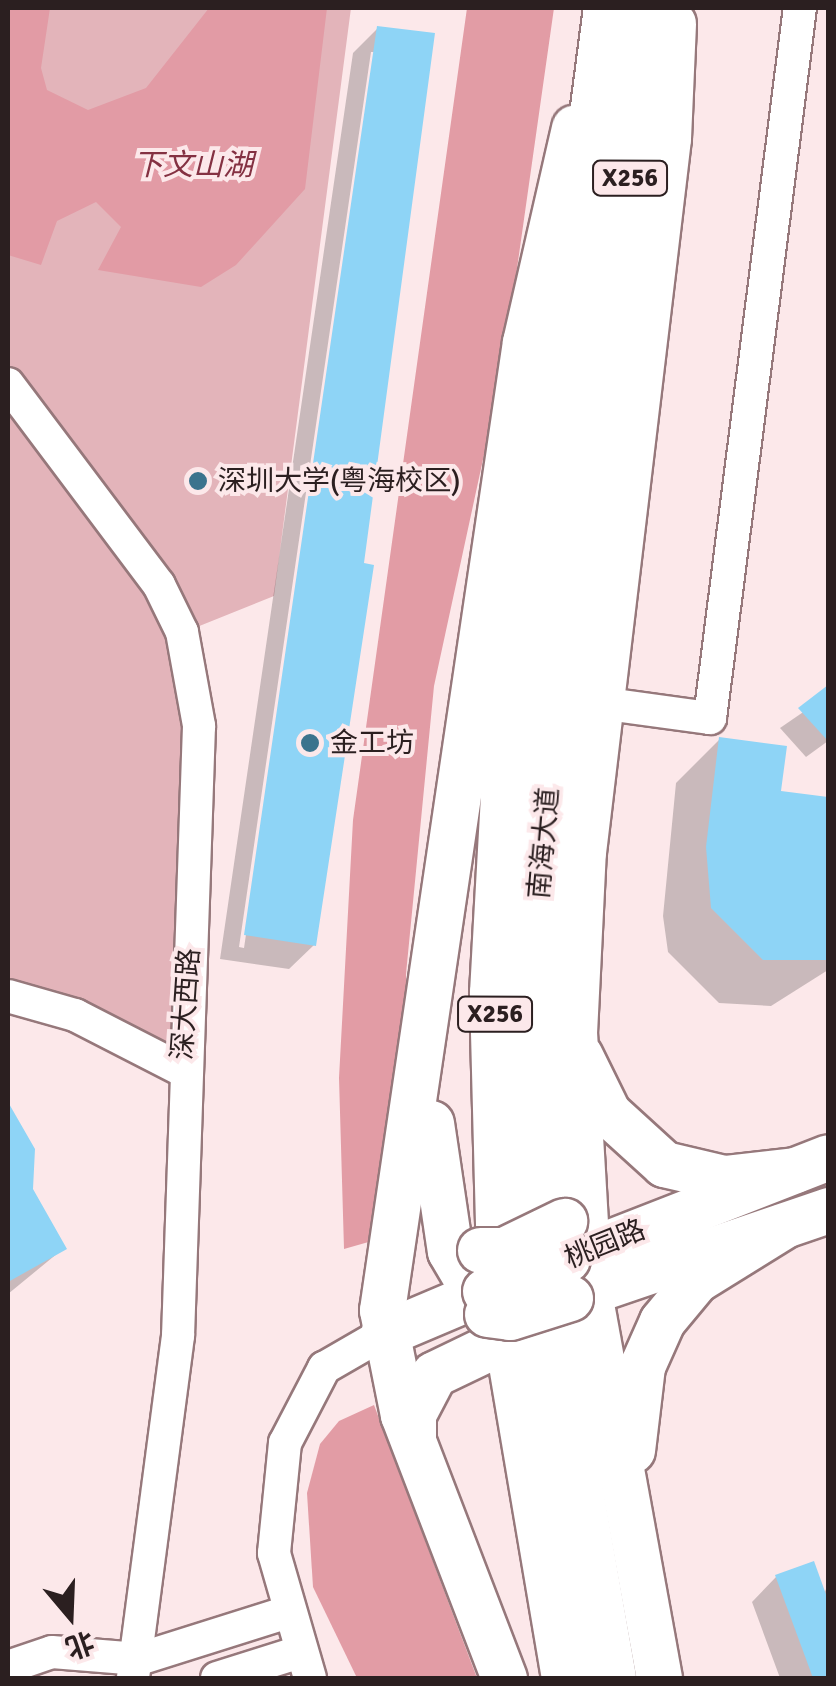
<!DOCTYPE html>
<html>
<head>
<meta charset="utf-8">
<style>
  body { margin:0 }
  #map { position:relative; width:836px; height:1686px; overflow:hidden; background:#fce8ea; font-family:Signika,"Noto Sans SC",sans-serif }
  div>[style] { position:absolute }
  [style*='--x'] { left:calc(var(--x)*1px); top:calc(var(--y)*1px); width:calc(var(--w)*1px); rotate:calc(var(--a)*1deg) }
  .green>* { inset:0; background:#e3b4ba }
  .forest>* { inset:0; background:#e29ca5 }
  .water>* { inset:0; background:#e29ba5 }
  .shadow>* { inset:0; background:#0003 }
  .building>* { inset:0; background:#8ed4f6 }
  .roads { filter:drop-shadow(2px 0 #96787b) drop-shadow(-2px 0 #96787b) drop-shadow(0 2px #96787b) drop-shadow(0 -2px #96787b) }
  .street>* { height:32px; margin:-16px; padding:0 16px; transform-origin:16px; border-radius:16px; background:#fff }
  .secondary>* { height:45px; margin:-22.5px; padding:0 22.5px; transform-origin:22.5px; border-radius:22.5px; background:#fff }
  .primary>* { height:50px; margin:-25px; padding:0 25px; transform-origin:25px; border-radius:25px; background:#fff }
  .bridges { filter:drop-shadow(2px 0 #96787b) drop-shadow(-2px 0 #96787b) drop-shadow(0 2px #96787b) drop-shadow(0 -2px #96787b) }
  .secondary-bridge>* { height:45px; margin:-22.5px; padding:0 22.5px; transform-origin:22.5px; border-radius:22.5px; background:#fff }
  .dots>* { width:28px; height:28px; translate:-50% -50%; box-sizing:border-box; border:5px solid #fce8ea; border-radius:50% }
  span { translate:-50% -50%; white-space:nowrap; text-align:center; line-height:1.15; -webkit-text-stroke:8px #fce8ea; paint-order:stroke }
  .shield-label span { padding:2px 8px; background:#fce8ea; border:2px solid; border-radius:8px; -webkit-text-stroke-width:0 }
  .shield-label { font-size:25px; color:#2b1f20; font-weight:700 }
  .poi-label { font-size:28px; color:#2b1f20 }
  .left { translate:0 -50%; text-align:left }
  .street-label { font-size:28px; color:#2b1f20 }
  .water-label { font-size:30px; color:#843142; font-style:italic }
  .frame { position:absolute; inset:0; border:10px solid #2b1f20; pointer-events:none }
  .north { position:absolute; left:20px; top:1566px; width:100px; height:100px; -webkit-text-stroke:8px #fce8ea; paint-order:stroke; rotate:161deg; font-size:28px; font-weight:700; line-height:40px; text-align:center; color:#2b1f20 }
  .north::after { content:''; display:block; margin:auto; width:35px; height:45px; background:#2b1f20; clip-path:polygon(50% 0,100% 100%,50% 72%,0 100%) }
</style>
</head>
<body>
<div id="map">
  <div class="green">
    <i style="clip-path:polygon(8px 8px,351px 8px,274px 596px,182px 633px,194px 675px,182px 1070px,8px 996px)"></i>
  </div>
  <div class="forest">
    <i style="clip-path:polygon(467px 8px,554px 8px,503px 367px,434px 686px,406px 974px,407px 1231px,344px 1249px,339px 1078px,353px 820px)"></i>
    <i style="clip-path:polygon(374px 1405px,477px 1678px,357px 1678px,313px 1587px,307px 1493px,320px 1444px,339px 1421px)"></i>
  </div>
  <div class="water">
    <i style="clip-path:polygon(8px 8px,50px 8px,41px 68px,47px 90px,88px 110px,146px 88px,209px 8px,327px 8px,305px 189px,236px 265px,201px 287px,98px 270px,121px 227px,96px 202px,57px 221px,41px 265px,8px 255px)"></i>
  </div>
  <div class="shadow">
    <i style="clip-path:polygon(evenodd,378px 28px,314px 945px,289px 969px,220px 959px,353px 53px,378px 28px,371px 52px,376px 52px,244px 948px,239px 947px,371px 52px)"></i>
    <i style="clip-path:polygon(828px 695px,828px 741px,806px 757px,780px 728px)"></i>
    <i style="clip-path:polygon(720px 739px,778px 793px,828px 808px,819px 883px,828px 873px,828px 970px,771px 1006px,719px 1003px,668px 952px,663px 916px,676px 783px)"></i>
    <i style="clip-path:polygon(8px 1123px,27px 1137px,31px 1190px,64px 1248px,8px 1294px)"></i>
    <i style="clip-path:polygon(776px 1577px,824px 1594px,828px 1584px,828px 1678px,780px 1678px,752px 1602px)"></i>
  </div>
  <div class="building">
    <i style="clip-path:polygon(377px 26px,435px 33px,364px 563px,374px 565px,316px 946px,244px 935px)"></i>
    <i style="clip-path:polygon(828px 685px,828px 741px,798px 708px)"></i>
    <i style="clip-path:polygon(719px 737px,787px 746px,781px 791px,828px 797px,828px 960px,763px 960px,711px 908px,706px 847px)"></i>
    <i style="clip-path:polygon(8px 1102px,35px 1149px,33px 1189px,67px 1249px,8px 1282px)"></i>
    <i style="clip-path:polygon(814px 1561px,828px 1600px,828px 1678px,813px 1678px,775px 1575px)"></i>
  </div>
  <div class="roads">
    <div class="street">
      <i style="--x:8;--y:384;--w:251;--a:53.1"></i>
      <i style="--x:159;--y:585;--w:52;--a:63.9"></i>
      <i style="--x:182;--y:632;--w:96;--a:79.7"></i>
      <i style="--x:199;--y:726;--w:610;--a:91.97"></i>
      <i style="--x:178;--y:1336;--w:345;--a:97.5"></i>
      <i style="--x:600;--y:703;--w:111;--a:7.8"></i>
      <i style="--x:710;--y:718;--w:716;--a:-82.78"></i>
      <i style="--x:8;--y:996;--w:70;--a:15.8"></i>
      <i style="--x:75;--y:1015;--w:120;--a:27.2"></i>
      <i style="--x:8;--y:1667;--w:46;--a:-18.8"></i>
      <i style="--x:52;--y:1652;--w:87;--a:4.6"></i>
      <i style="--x:139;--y:1659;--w:153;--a:-17.5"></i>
      <i style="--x:217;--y:1678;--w:84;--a:-17.4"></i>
      <i style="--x:310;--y:1678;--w:130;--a:-106.1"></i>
      <i style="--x:274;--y:1553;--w:111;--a:-84.3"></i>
      <i style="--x:285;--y:1443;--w:85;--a:-62.5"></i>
      <i style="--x:324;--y:1368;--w:68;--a:-30"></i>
    </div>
    <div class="secondary">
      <i style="--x:580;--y:1056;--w:64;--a:63.8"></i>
      <i style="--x:608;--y:1113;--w:76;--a:42.3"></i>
      <i style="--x:664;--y:1164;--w:62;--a:13.1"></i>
      <i style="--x:724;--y:1178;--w:71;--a:-6.4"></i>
      <i style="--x:431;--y:1123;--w:129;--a:81.6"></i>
      <i style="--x:450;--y:1251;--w:73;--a:59.6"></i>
      <i style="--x:567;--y:1259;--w:280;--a:-21.3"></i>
      <i style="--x:570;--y:1298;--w:273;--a:-18.8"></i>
      <i style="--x:383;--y:1334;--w:111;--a:-22.9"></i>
      <i style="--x:413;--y:1439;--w:25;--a:-90"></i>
      <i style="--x:413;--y:1414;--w:45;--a:-62.3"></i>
      <i style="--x:434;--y:1374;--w:62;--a:-25.7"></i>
      <i style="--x:632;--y:1450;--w:85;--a:-83.2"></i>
      <i style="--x:642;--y:1366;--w:49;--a:-66"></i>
      <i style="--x:662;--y:1321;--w:53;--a:-50.3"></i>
      <i style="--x:696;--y:1280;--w:102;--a:-31.8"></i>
      <i style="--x:504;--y:1678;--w:282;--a:-111"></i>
      <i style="--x:403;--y:1415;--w:107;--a:-101.3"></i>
      <i style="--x:382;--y:1310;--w:979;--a:-81.6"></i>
      <i style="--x:525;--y:342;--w:220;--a:-77.1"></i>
      <i style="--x:659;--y:1678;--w:392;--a:-100.3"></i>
      <i style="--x:589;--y:1292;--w:259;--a:-93.3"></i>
      <i style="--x:574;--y:1033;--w:181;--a:-87.2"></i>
      <i style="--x:583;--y:852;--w:719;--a:-83.21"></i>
      <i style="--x:668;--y:138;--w:115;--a:-87.5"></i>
    </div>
    <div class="primary">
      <i style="--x:567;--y:1678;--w:383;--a:-99.6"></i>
      <i style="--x:503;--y:1300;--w:307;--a:-91.5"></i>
      <i style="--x:495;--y:993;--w:197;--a:-86.8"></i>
      <i style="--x:506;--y:796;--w:795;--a:-82.55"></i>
      <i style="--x:611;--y:1678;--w:399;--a:-100"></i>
      <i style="--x:542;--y:1285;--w:288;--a:-91.8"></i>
      <i style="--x:533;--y:997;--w:208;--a:-85.9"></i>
      <i style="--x:548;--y:790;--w:789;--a:-82.14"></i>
    </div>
  </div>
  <div class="bridges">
    <div class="secondary-bridge">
      <i style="--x:480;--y:1250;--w:24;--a:0"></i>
      <i style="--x:504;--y:1250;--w:67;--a:-25.8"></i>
      <i style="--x:485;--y:1291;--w:88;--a:-21.3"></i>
      <i style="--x:487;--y:1314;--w:23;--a:7"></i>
      <i style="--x:510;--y:1317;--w:63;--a:-17.6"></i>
    </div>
  </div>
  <div class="dots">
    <i style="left:198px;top:481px;background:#3b738d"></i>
    <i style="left:310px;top:743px;background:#3b738d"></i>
  </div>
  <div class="shield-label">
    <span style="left:630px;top:178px">X256</span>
    <span style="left:495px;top:1014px">X256</span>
  </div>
  <div class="poi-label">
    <span class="left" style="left:218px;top:481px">深圳大学(粤海校区)</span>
    <span class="left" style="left:330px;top:743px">金工坊</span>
  </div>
  <div class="street-label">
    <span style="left:544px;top:843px;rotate:-85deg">南海大道</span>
    <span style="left:186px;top:1004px;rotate:-86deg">深大西路</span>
    <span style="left:605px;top:1244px;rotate:-22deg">桃园路</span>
  </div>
  <div class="water-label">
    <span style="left:193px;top:166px">下文山湖</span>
  </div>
  <div class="frame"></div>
  <div class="north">北</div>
</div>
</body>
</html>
